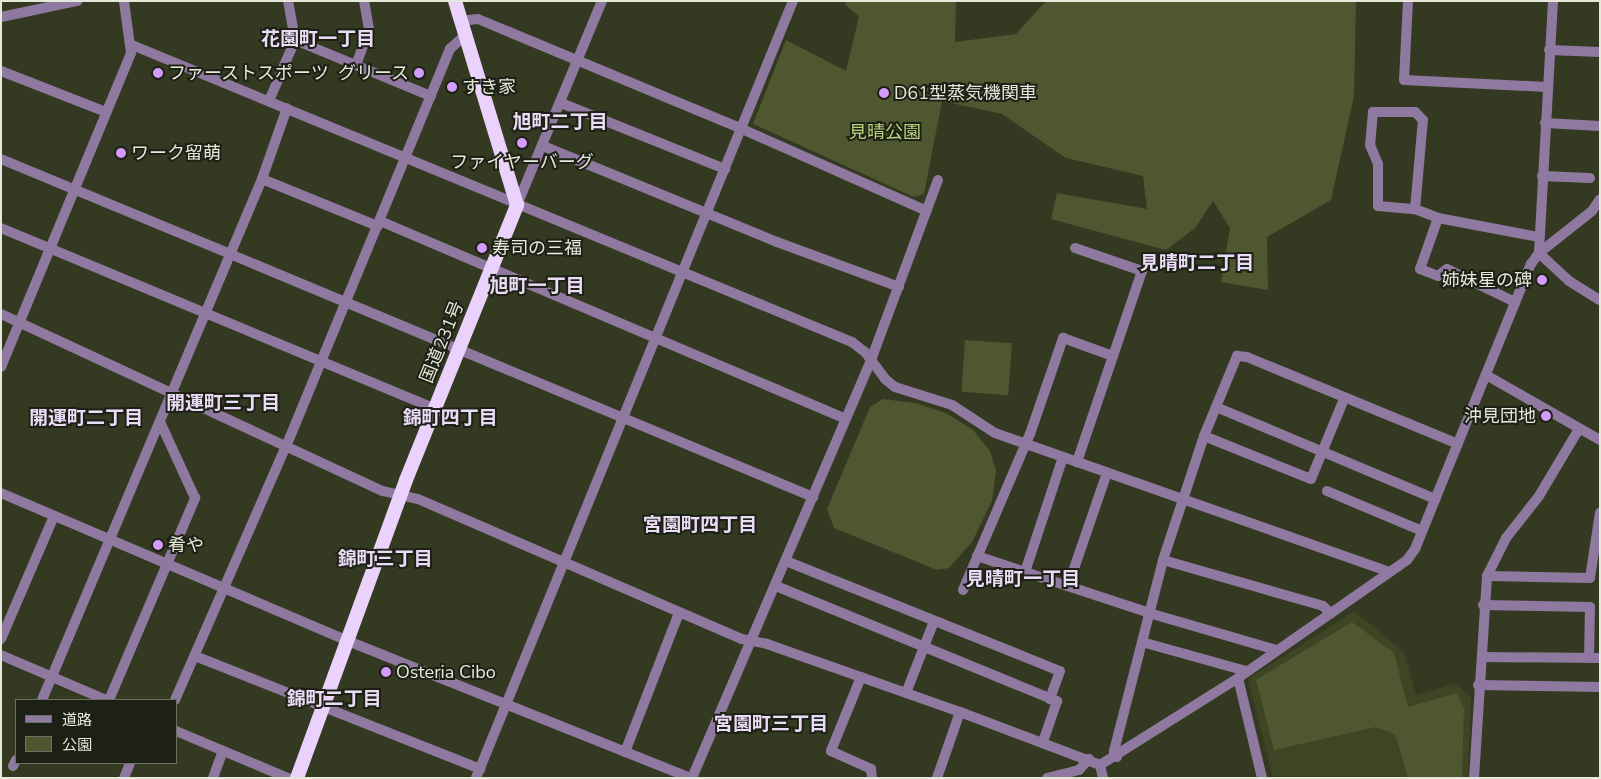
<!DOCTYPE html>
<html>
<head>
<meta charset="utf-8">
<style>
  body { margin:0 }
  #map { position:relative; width:1601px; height:779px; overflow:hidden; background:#343a21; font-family:"Nunito Sans","Noto Sans JP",sans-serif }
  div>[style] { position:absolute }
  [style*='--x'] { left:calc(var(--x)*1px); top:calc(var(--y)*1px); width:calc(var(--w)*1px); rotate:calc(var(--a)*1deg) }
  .built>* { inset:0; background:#3d4524 }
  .green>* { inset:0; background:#4e5730; transform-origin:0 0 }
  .minor>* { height:10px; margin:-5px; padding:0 5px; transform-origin:5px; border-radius:5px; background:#8f79a0 }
  .tertiary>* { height:10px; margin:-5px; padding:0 5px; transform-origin:5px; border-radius:5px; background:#8f79a0 }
  .trunk>* { height:14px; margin:-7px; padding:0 7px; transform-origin:7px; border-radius:7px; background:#ead2fc }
  .dots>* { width:14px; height:14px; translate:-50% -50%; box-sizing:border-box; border:2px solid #1d2015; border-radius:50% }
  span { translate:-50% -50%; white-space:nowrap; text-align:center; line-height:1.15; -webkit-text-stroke:4px #1d2015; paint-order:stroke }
  .poi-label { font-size:18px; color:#e4e9da }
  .left { translate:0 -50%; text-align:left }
  .right { translate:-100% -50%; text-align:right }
  .park-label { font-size:18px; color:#bcd17c }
  .street-label { font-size:18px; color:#e4e9da }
  .neighbourhood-label { font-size:19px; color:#eadbf6; font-weight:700 }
  .frame { position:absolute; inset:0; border:2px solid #e4e9da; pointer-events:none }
  .legend { position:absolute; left:15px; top:699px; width:162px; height:65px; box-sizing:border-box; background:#1d2015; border:1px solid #6d7064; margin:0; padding:6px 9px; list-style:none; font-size:15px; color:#e4e9da }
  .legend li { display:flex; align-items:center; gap:10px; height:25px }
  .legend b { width:25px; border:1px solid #6d7064 }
</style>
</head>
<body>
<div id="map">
  <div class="built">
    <i style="clip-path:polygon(1354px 611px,1404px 652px,1416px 695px,1455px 683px,1471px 698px,1468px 778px,1273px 778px,1248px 679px)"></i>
  </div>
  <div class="green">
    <i style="clip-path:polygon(846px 1px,956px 1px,955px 42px,1016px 34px,1046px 1px,1356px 1px,1354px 96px,1331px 200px,1267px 237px,1268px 290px,1221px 282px,1230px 228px,1213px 201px,1195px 228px,1166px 250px,1051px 219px,1057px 193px,1147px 209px,1143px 176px,1066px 158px,1002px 114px,942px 101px,924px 194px,914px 197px,753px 124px,786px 40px,846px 71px,859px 16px,845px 5px)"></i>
    <i style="left:965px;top:340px;width:47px;height:52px;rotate:4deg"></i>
    <i style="clip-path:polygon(883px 399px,915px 403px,946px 413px,973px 430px,990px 451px,996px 471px,992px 501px,972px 542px,949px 568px,937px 570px,834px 528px,827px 509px,870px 407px)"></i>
    <i style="clip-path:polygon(1352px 622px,1394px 653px,1408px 707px,1457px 693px,1464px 708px,1462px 778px,1408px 778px,1395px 734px,1376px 727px,1274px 750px,1256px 680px)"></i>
  </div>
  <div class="minor">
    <i style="--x:1408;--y:1;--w:79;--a:92.9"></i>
    <i style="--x:1404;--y:80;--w:143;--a:2.8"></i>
    <i style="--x:1553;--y:1;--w:252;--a:93.2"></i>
    <i style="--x:1539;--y:253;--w:41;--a:43"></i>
    <i style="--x:1569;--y:281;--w:36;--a:32"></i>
    <i style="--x:459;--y:21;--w:19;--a:-6"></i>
    <i style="--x:478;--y:19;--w:286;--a:22.6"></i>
    <i style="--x:742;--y:129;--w:202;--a:23.9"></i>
    <i style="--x:295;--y:40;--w:147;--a:22.4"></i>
    <i style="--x:132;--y:45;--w:779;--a:22.42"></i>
    <i style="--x:852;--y:342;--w:16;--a:38"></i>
    <i style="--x:865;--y:352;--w:34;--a:53"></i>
    <i style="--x:885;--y:379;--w:13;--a:39"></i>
    <i style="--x:895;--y:387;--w:60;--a:17.5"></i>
    <i style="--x:952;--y:405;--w:51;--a:33.1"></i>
    <i style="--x:995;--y:433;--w:418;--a:19.4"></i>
    <i style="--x:1549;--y:50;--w:51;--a:2.2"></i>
    <i style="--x:356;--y:65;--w:38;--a:-70"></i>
    <i style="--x:369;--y:29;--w:28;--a:-100"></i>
    <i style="--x:1;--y:71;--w:113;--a:21.3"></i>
    <i style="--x:269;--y:101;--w:66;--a:-66.9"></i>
    <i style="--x:295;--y:40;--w:40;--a:-100"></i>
    <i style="--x:561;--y:103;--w:177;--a:21.9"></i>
    <i style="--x:1545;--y:123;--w:55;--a:3.1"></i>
    <i style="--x:543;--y:146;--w:253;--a:22.3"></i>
    <i style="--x:777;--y:242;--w:130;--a:20.2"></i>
    <i style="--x:1542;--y:176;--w:48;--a:2.4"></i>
    <i style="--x:262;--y:179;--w:125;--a:22.1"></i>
    <i style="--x:1415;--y:209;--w:89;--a:-84.9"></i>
    <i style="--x:1423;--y:120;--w:11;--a:-135"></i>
    <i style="--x:1415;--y:112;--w:42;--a:180"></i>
    <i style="--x:1373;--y:112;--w:33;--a:95"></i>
    <i style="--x:1370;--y:145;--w:21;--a:67"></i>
    <i style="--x:1378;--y:164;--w:42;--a:90"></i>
    <i style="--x:1378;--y:206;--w:37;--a:5"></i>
    <i style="--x:1415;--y:209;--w:25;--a:21"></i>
    <i style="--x:1438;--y:218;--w:103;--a:10.7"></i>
    <i style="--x:1438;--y:218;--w:54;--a:109.4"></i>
    <i style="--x:1420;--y:269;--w:19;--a:21"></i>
    <i style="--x:1438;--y:276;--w:11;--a:-38"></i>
    <i style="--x:1447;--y:269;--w:76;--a:25.9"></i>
    <i style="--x:380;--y:221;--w:506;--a:23.02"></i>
    <i style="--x:1;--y:228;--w:470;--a:22.6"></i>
    <i style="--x:1075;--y:248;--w:71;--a:18.9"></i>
    <i style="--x:1142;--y:271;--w:202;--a:108.8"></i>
    <i style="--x:230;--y:254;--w:632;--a:22.63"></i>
    <i style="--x:1486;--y:375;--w:131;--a:29.7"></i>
    <i style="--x:1216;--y:407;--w:238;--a:22.8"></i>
    <i style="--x:1204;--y:436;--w:115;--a:21.9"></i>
    <i style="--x:1311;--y:479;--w:87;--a:-67.6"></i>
    <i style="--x:1327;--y:491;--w:103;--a:22.8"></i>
    <i style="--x:977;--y:556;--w:181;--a:18.3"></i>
    <i style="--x:1149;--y:613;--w:132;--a:16.2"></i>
    <i style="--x:1163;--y:560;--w:166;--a:16"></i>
    <i style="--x:1323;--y:606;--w:11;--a:45"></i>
    <i style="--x:1407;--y:560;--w:14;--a:-54"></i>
    <i style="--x:1415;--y:549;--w:308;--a:-67.9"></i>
    <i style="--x:1531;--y:264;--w:14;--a:-54"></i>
    <i style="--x:1539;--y:253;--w:68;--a:-38.4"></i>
    <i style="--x:1592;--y:211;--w:14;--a:-56"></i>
    <i style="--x:786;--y:561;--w:295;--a:21.9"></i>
    <i style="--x:1060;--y:671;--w:30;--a:110"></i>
    <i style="--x:1025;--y:572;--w:121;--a:-71.7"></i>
    <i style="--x:1487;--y:576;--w:103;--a:1.1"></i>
    <i style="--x:1590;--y:578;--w:66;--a:-81.3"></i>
    <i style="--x:776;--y:586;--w:304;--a:22.3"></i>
    <i style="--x:1057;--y:701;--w:43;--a:108.9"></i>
    <i style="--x:1068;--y:586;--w:120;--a:-71"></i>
    <i style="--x:963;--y:590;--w:170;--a:-66.8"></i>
    <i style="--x:1030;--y:434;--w:102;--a:-71"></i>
    <i style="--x:1063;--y:338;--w:53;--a:19.8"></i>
    <i style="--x:1483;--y:605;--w:107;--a:1.1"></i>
    <i style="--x:1590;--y:607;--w:51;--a:91.1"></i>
    <i style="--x:1;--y:639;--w:134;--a:-66.7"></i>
    <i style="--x:348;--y:641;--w:368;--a:21.8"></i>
    <i style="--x:1142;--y:642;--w:108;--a:15.6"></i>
    <i style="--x:195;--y:656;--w:307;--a:21.6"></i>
    <i style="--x:1482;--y:657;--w:118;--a:0.5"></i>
    <i style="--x:861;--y:677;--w:80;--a:112.1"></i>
    <i style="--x:831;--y:751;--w:44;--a:24.2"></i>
    <i style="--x:871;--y:769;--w:9;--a:84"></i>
    <i style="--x:1478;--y:685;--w:122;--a:0.9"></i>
    <i style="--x:906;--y:693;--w:77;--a:-68.7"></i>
    <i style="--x:42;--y:700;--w:566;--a:-67.11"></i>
    <i style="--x:262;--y:179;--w:75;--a:-70.6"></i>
    <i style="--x:109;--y:700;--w:220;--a:-66.9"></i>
    <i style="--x:195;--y:498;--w:84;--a:-114.7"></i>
    <i style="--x:175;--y:700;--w:287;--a:-66.4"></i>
    <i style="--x:290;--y:437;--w:420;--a:-67.6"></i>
    <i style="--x:450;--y:49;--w:19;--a:-43"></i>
    <i style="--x:625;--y:752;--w:149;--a:-68.8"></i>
    <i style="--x:1117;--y:757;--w:7;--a:-117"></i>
    <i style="--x:1114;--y:751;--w:197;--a:-75.6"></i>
    <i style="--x:1163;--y:560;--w:131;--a:-71.7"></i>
    <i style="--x:1204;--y:436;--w:87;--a:-67.6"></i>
    <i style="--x:1237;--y:356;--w:10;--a:6"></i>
    <i style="--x:1247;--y:357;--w:228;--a:22.4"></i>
    <i style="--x:13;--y:766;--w:7;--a:-63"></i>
    <i style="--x:124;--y:778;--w:16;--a:-68"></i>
    <i style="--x:213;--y:778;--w:29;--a:-70"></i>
    <i style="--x:476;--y:778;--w:839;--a:-67.81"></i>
    <i style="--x:692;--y:778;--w:455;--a:-66.8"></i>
    <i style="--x:871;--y:360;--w:192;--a:-69.6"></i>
    <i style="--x:937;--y:778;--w:70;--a:-70.8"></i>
    <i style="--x:1047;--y:778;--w:33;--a:-14"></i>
    <i style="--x:1079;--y:770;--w:15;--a:-48"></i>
    <i style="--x:1474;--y:778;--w:202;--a:-86.3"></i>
    <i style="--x:1487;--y:576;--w:42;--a:-63.4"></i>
    <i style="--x:1506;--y:538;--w:53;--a:-51.8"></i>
    <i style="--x:1539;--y:496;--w:78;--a:-59.2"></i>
  </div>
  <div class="tertiary">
    <i style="--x:1;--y:17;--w:78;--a:-11.9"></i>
    <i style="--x:1;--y:159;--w:248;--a:22.5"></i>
    <i style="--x:517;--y:205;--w:221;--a:-67.4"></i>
    <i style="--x:1;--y:314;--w:421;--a:24.9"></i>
    <i style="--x:383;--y:491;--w:36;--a:13"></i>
    <i style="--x:418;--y:499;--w:353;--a:23.4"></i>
    <i style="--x:742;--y:639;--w:25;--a:11"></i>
    <i style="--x:767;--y:644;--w:205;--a:19.4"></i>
    <i style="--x:960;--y:712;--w:150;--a:20.7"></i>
    <i style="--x:1;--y:367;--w:340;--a:-67.5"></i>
    <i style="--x:131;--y:53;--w:52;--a:-97.7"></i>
    <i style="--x:1;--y:493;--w:377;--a:23.1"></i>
    <i style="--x:1;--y:655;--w:114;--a:23.2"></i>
    <i style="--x:1238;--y:678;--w:103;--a:76.5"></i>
    <i style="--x:176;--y:731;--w:121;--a:22.8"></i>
    <i style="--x:1100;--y:765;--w:163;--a:-32.2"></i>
    <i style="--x:1238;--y:678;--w:206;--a:-34.9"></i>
    <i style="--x:1100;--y:765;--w:13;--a:77"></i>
  </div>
  <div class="trunk">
    <i style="--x:297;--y:778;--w:317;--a:-69.9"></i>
    <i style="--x:406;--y:480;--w:297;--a:-68"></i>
    <i style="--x:517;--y:205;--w:213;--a:-106.9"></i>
  </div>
  <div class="dots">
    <i style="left:158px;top:73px;background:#d49cfc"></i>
    <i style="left:419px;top:73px;background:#d49cfc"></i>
    <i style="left:452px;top:87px;background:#d49cfc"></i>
    <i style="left:884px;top:93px;background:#d49cfc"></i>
    <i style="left:522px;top:143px;background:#d49cfc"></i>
    <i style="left:121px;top:153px;background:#d49cfc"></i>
    <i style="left:482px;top:248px;background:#d49cfc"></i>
    <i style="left:1542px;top:280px;background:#d49cfc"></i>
    <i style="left:1546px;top:416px;background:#d49cfc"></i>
    <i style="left:158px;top:545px;background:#d49cfc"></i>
    <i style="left:386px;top:672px;background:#d49cfc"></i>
  </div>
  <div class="poi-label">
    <span class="left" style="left:168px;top:73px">ファーストスポーツ</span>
    <span class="right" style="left:409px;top:73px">グリース</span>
    <span class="left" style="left:462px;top:87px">すき家</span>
    <span class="left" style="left:894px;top:93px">D61型蒸気機関車</span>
    <span class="left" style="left:131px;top:153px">ワーク留萌</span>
    <span style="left:522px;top:162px">ファイヤーバーグ</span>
    <span class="left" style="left:492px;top:248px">寿司の三福</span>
    <span class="right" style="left:1532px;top:280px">姉妹星の碑</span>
    <span class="right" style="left:1536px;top:416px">沖見団地</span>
    <span class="left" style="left:168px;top:545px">肴や</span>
    <span class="left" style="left:396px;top:672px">Osteria Cibo</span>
  </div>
  <div class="park-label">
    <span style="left:885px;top:132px">見晴公園</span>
  </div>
  <div class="street-label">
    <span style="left:442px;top:342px;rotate:-68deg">国道231号</span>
  </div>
  <div class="neighbourhood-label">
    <span style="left:318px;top:40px">花園町一丁目</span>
    <span style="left:560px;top:123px">旭町二丁目</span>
    <span style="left:1197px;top:264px">見晴町二丁目</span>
    <span style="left:537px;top:287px">旭町一丁目</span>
    <span style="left:223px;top:404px">開運町三丁目</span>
    <span style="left:86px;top:419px">開運町二丁目</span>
    <span style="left:450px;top:419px">錦町四丁目</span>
    <span style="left:700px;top:526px">宮園町四丁目</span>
    <span style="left:385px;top:560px">錦町三丁目</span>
    <span style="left:1023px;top:580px">見晴町一丁目</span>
    <span style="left:334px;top:700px">錦町二丁目</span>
    <span style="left:771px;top:725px">宮園町三丁目</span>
  </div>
  <div class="frame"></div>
  <ul class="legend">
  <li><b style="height:6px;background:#8f79a0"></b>道路</li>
  <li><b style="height:14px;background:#4e5730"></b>公園</li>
  </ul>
</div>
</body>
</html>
